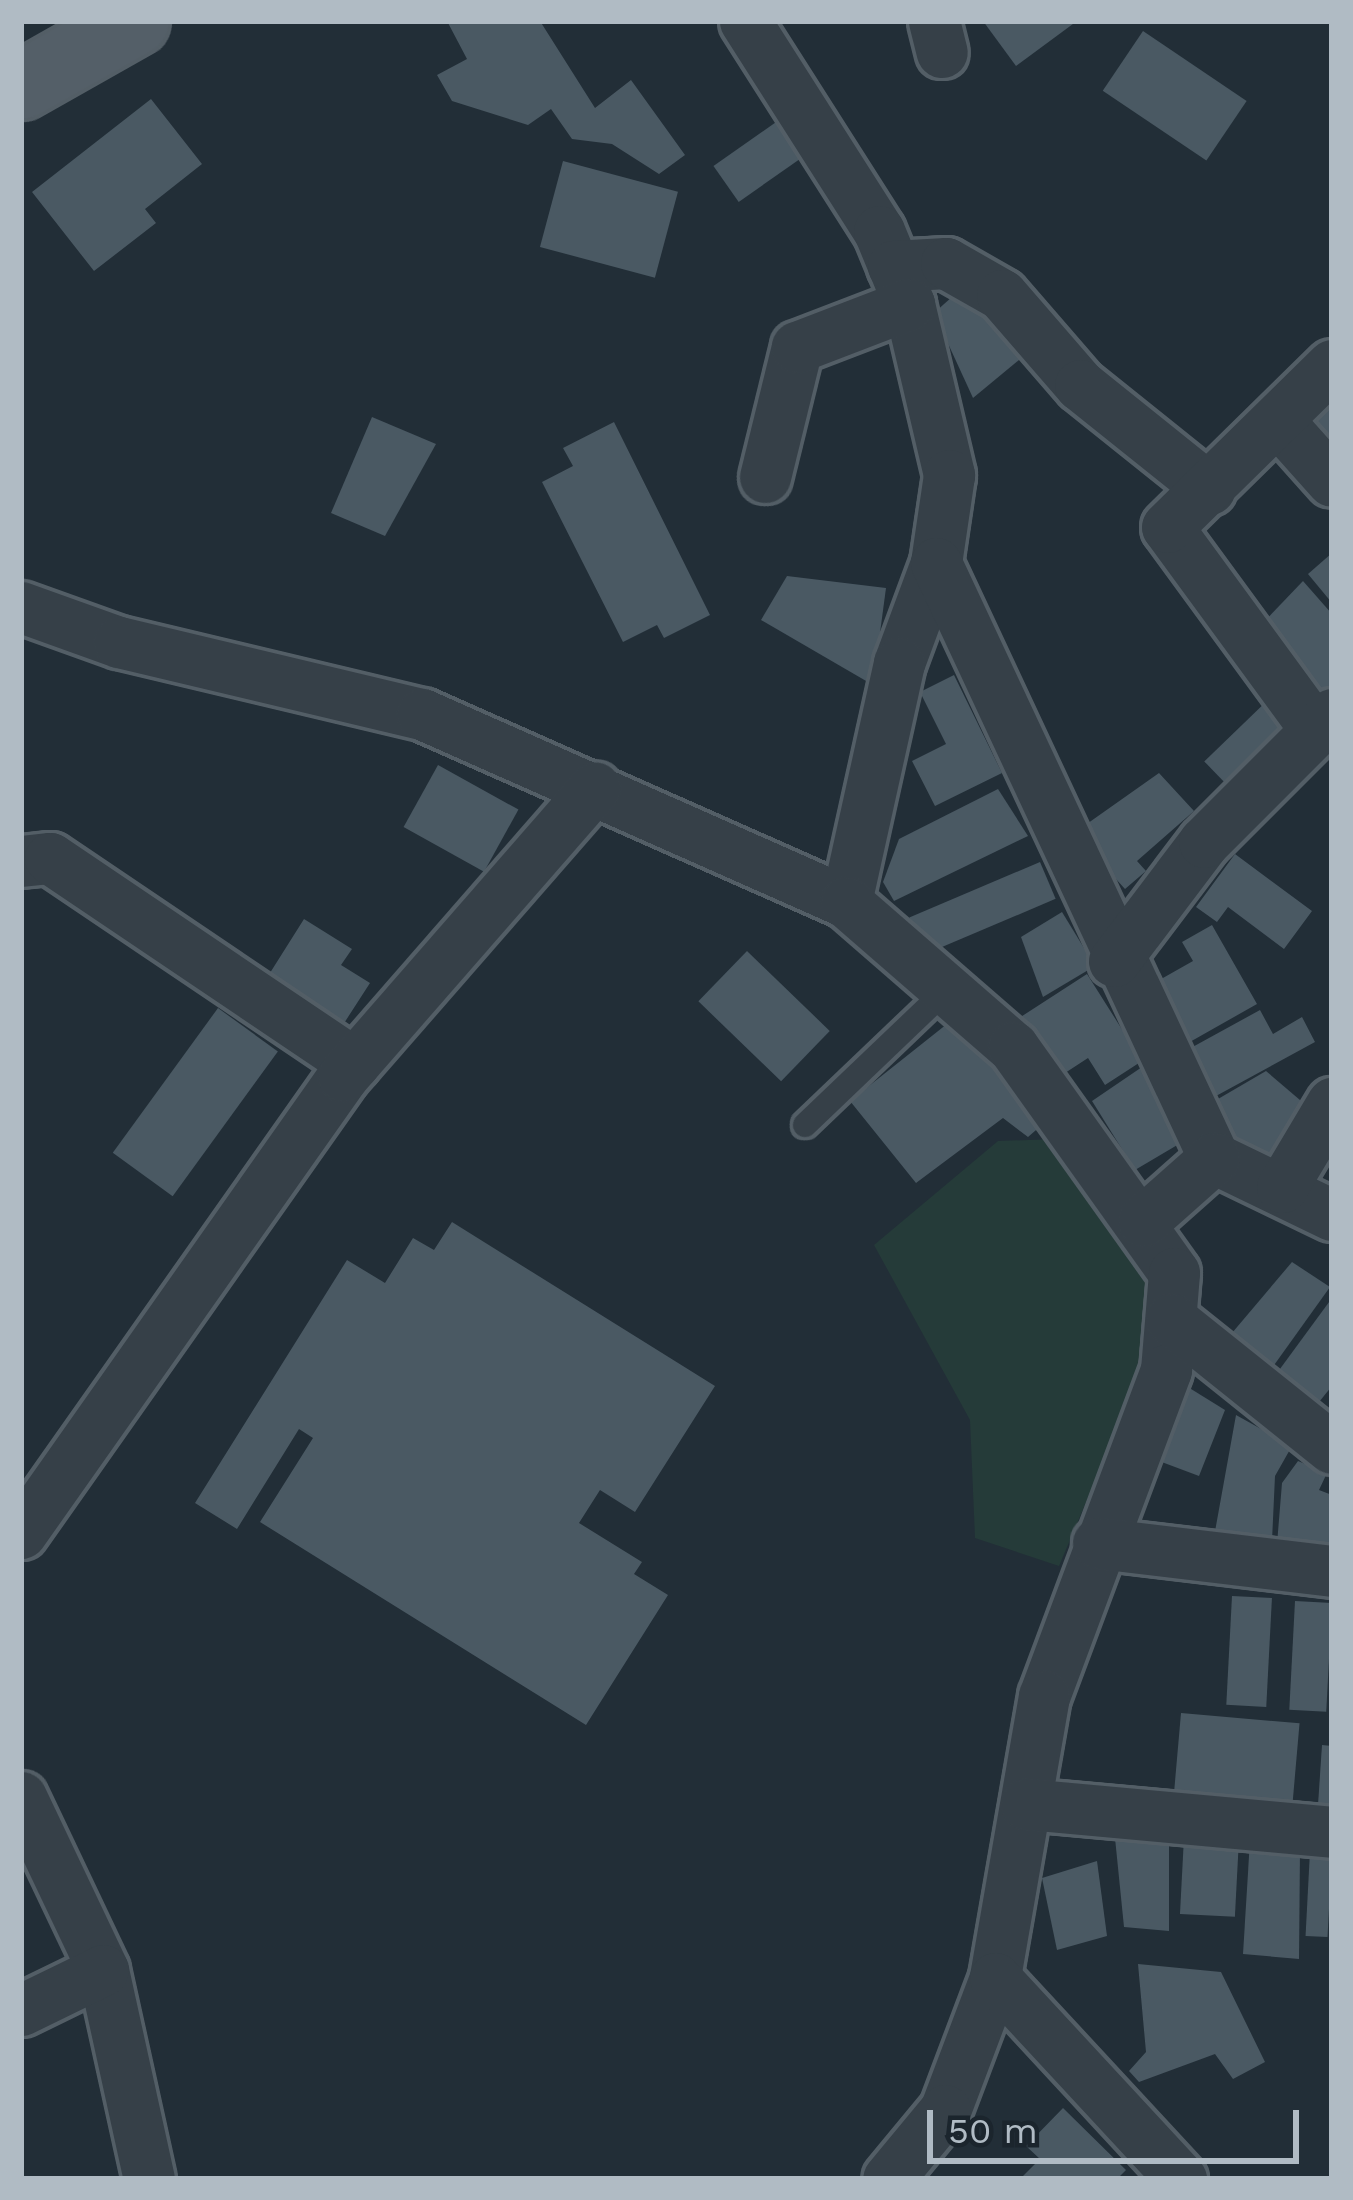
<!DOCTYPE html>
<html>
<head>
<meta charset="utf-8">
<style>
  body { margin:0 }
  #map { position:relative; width:1353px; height:2200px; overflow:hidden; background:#222e37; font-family:"Work Sans",sans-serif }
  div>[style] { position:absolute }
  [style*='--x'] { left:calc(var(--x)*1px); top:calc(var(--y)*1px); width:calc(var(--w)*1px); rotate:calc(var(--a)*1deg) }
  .green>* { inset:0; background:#253b39 }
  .building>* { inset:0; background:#4a5963; transform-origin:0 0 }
  .roads { filter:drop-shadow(3px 0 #535e66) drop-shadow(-3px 0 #535e66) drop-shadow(0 3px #535e66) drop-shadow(0 -3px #535e66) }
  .lane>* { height:24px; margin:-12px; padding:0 12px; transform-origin:12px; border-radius:12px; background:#364048 }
  .street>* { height:51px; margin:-25.5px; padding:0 25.5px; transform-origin:25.5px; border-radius:25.5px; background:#364048 }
  .primary>* { height:66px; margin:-33px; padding:0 33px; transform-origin:33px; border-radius:33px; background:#545f68 }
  span { translate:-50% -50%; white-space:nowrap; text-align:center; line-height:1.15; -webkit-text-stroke:10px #1b252d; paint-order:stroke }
  .frame { position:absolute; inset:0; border:24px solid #b0bbc4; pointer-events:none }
  .scale { position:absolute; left:927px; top:2110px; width:372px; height:54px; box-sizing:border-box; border:6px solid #b0bbc4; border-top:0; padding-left:15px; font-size:36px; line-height:42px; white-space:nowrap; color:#b0bbc4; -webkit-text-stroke:9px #1b252d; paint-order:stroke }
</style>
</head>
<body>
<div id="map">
  <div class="green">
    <i style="clip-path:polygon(1056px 1139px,1148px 1270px,1139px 1377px,1059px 1566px,975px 1538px,970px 1420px,874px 1245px,998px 1141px)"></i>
  </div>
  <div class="building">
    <i style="clip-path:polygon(447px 21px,540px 21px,595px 108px,631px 80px,685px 155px,659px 174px,612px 144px,572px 139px,551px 109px,528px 125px,452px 101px,437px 75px,467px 59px)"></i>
    <i style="clip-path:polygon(983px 21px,1077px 21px,1016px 66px)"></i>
    <i style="left:1143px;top:31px;width:125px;height:72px;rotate:34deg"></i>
    <i style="clip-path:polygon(151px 99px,202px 164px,145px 209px,156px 223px,94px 271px,32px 192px)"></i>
    <i style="left:779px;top:120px;width:44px;height:80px;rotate:55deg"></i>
    <i style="left:563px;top:161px;width:119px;height:89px;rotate:15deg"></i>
    <i style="clip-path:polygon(962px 288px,1037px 345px,973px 398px,934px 313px)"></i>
    <i style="clip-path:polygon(1332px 401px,1332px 442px,1313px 422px)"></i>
    <i style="clip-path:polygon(372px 417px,436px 444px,385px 536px,331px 513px)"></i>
    <i style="clip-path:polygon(614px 422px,710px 615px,664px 638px,657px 625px,623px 642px,542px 482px,573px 466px,563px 448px)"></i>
    <i style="clip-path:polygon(1332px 553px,1332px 603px,1308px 574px)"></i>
    <i style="clip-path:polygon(787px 576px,886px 588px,873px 685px,761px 620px)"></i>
    <i style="clip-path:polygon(1303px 581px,1332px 614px,1332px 687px,1321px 696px,1262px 624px)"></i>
    <i style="clip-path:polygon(954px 675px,1002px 773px,935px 806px,912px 761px,946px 744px,920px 692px)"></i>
    <i style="left:1274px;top:694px;width:35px;height:97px;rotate:46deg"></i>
    <i style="left:438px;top:765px;width:92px;height:71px;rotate:29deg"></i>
    <i style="clip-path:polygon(1159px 773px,1194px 811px,1137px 861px,1146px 871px,1125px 889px,1074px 833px)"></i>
    <i style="clip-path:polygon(998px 789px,1028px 836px,894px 901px,883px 882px,899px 839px)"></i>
    <i style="clip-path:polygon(1235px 854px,1312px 911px,1284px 949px,1228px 907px,1217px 922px,1196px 907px)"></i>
    <i style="left:1040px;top:862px;width:40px;height:142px;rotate:67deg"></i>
    <i style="clip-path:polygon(1062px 912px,1095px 966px,1043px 997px,1021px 937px)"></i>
    <i style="clip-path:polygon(304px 919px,352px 949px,341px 965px,370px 983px,339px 1031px,263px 984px)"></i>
    <i style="clip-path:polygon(1212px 925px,1257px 1004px,1181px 1047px,1147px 987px,1193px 961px,1182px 942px)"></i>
    <i style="left:747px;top:951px;width:115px;height:70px;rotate:44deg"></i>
    <i style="clip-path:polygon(1087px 974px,1142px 1061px,1105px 1085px,1088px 1058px,1065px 1073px,1016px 1020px)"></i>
    <i style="left:218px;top:1008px;width:74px;height:179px;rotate:36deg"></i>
    <i style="clip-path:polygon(1260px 1010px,1273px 1034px,1302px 1017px,1315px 1042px,1205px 1102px,1178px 1055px)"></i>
    <i style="clip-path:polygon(957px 1016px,1043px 1124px,1028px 1137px,1003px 1118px,916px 1183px,850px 1101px)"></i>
    <i style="clip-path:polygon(1142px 1067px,1179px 1144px,1135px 1170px,1092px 1101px)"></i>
    <i style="clip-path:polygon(1266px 1071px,1307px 1106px,1275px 1155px,1229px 1141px,1206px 1106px)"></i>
    <i style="clip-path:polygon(452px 1222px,715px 1386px,635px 1512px,600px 1490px,579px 1523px,642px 1562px,634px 1574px,668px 1595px,586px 1725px,260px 1522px,313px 1438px,299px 1429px,237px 1529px,195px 1503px,347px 1260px,385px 1283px,413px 1238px,434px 1250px)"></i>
    <i style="clip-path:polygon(1292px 1262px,1330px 1287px,1272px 1368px,1232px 1333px)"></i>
    <i style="clip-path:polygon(1332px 1298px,1332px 1386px,1315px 1407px,1277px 1373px)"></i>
    <i style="clip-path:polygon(1183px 1384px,1225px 1410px,1199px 1476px,1159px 1461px)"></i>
    <i style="clip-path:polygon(1236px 1415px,1292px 1446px,1275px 1476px,1272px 1541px,1214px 1537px)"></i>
    <i style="clip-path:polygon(1298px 1461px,1327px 1473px,1319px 1490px,1332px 1495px,1332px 1551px,1277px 1544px,1282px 1483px)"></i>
    <i style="left:1232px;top:1596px;width:40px;height:109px;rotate:3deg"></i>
    <i style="left:1295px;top:1601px;width:37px;height:109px;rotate:3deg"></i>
    <i style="left:1181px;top:1713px;width:119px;height:82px;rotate:5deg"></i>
    <i style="clip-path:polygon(1322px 1745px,1332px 1746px,1332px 1806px,1318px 1805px)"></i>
    <i style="left:1184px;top:1837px;width:55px;height:77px;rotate:3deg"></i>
    <i style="clip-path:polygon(1115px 1838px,1169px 1840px,1169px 1931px,1124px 1927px)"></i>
    <i style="clip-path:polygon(1250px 1840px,1300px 1849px,1299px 1959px,1243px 1954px)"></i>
    <i style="left:1310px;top:1851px;width:22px;height:85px;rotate:3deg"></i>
    <i style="clip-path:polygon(1097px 1861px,1107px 1936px,1057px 1950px,1042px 1878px)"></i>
    <i style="clip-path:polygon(1138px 1964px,1221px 1972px,1265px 2062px,1233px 2079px,1215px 2054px,1139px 2082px,1129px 2071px,1146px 2052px)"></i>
    <i style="clip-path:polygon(1063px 2108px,1126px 2170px,1117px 2179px,1020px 2179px,1040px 2159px,1026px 2146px)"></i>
  </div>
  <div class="roads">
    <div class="lane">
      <i style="--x:805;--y:1125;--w:194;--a:-43.7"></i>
    </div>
    <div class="street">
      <i style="--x:745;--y:21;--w:249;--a:57.5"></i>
      <i style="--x:879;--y:231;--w:79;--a:67.7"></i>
      <i style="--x:909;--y:304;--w:176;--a:76.8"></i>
      <i style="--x:949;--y:475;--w:89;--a:98.4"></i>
      <i style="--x:936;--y:563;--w:107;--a:110.3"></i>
      <i style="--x:899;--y:663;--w:245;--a:102.5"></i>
      <i style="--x:934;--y:21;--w:32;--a:76"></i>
      <i style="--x:893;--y:266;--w:53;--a:-3.2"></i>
      <i style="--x:946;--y:263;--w:64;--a:29.7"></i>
      <i style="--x:1002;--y:295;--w:119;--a:49.1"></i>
      <i style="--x:1080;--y:385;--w:166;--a:38.7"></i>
      <i style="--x:1281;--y:424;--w:76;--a:48.2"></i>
      <i style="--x:765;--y:477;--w:134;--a:-76.2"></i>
      <i style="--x:797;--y:347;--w:120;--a:-21"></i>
      <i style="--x:936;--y:563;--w:657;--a:64.96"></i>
      <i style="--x:1214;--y:1158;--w:131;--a:25.8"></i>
      <i style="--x:21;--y:607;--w:104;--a:19.7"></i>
      <i style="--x:119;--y:642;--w:311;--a:13.4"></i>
      <i style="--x:422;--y:714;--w:464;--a:23.9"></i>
      <i style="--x:846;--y:902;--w:221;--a:41"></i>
      <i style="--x:1013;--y:1047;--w:277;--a:54.5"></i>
      <i style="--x:1174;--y:1273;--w:97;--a:94.7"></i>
      <i style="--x:1166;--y:1370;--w:348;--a:110.5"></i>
      <i style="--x:1044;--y:1696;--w:286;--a:99.9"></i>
      <i style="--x:995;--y:1978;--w:141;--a:110.7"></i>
      <i style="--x:945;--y:2110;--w:89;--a:129.6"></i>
      <i style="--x:1315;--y:729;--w:250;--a:-126.2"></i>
      <i style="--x:1167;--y:527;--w:231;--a:-44.5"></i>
      <i style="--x:21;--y:861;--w:29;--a:-6"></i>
      <i style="--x:50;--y:858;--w:367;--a:34"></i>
      <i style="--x:1114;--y:961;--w:149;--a:-52.9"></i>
      <i style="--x:1204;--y:842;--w:181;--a:-45"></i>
      <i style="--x:1282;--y:1187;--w:98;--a:-59.2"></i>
      <i style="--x:1143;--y:1221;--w:95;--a:-41.6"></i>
      <i style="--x:1171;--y:1319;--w:206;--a:38.7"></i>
      <i style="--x:21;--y:1533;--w:559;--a:-54.83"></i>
      <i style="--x:343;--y:1076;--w:383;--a:-48.9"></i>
      <i style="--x:1098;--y:1543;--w:236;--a:6.8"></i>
      <i style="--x:21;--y:1797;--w:191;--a:64.6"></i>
      <i style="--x:103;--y:1970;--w:214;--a:77.6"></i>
      <i style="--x:1026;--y:1804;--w:307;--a:5.2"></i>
      <i style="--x:995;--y:1978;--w:274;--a:47.2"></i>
      <i style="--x:21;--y:2010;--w:91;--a:-26"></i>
    </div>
    <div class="primary">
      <i style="--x:21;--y:86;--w:132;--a:-29.5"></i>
    </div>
  </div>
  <div class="frame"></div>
  <div class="scale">50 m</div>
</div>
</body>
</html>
